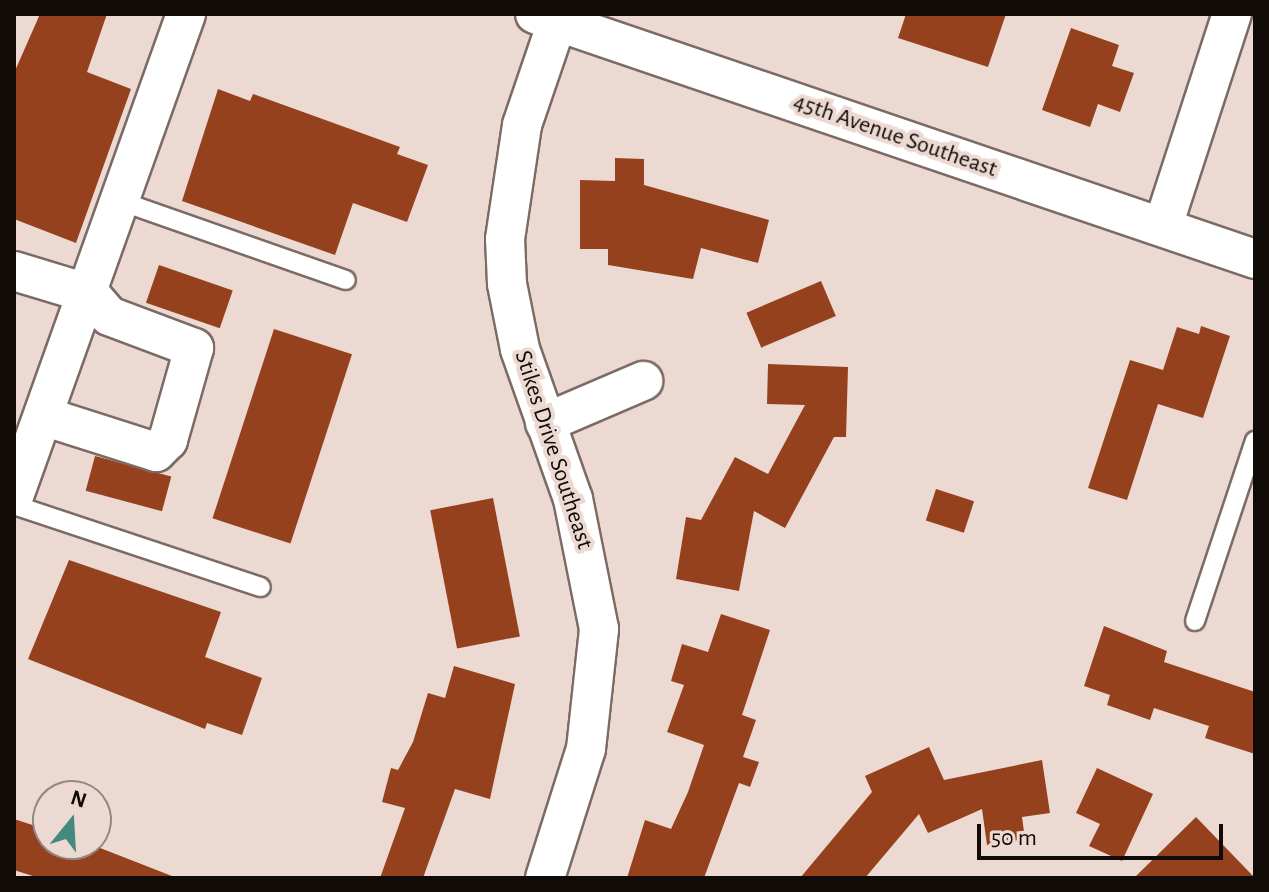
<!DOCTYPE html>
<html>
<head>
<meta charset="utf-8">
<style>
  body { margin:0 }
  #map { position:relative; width:1269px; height:892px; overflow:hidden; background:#ecdad2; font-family:"Alegreya Sans",sans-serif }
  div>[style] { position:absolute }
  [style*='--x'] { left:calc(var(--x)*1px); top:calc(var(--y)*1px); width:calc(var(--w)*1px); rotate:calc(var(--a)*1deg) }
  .building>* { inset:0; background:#96411e; transform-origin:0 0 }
  .roads { filter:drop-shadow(2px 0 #7b6b64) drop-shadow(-2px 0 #7b6b64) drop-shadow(0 2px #7b6b64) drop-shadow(0 -2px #7b6b64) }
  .lane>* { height:18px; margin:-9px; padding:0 9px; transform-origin:9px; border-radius:9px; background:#fff }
  .street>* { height:38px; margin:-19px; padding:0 19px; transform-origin:19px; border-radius:19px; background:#fff }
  span { translate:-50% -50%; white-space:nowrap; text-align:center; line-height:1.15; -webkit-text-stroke:8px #ecdad2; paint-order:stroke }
  .street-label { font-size:24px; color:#110b08 }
  .frame { position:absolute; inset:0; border:16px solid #110b08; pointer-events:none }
  .north { position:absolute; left:32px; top:780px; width:80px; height:80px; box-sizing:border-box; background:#ecdad2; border:2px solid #948781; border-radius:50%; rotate:18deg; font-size:22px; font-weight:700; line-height:32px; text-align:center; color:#110b08 }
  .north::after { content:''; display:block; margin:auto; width:28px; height:36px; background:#43897f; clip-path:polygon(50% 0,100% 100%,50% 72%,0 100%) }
  .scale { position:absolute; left:977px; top:824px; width:246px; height:36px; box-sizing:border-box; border:4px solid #110b08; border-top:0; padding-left:10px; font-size:24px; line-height:28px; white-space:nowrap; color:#110b08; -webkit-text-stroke:6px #ecdad2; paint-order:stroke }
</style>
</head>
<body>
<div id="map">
  <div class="building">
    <i style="clip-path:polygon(40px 14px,107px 14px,87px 72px,131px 89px,76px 243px,14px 219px,14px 73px)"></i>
    <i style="clip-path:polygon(906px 14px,1006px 14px,988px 67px,898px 38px)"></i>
    <i style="clip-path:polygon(1071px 28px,1119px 45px,1112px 66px,1134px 73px,1120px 112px,1098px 104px,1090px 127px,1042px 110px)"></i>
    <i style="clip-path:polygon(218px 89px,250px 101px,253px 94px,400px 147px,397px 154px,428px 165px,407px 222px,353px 203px,335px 255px,182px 201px)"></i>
    <i style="clip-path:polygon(615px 158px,644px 159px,644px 185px,769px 220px,758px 263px,701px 248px,693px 279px,608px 265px,608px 249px,580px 249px,580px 180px,615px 181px)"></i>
    <i style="left:159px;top:265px;width:78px;height:40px;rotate:19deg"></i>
    <i style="left:821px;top:281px;width:38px;height:81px;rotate:67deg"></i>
    <i style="clip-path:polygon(1201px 326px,1230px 336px,1203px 418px,1158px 404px,1127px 500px,1088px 488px,1130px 360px,1163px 370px,1177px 327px,1199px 334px)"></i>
    <i style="left:274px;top:329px;width:82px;height:199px;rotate:18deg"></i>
    <i style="clip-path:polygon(768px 364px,848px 367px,846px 437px,834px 437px,785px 528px,754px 511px,739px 591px,676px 579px,686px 517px,701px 520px,735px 457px,768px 474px,805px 405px,767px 404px)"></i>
    <i style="left:95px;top:456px;width:79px;height:36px;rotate:15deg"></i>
    <i style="left:936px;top:489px;width:40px;height:33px;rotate:18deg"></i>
    <i style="left:493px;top:498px;width:141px;height:64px;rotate:79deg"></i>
    <i style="clip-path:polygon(69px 560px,221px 612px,205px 657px,262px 678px,242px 735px,207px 723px,205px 729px,28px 659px)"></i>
    <i style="clip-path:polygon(721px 614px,770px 630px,742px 715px,756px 720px,743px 757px,759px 762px,750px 787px,739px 783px,704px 878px,627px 878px,645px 820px,671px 829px,688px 792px,704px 745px,667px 732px,684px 685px,671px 681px,682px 644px,708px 652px)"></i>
    <i style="clip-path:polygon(1104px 626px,1167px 651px,1164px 662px,1255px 692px,1255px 754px,1205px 738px,1209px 726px,1154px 708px,1150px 720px,1107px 705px,1110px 695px,1084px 686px)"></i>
    <i style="clip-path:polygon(454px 666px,515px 684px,490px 799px,455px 789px,423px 878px,380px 878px,405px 808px,382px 802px,391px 768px,398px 770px,413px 742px,428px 693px,445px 698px)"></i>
    <i style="clip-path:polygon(929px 747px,944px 780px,1042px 760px,1050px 813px,1022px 817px,1025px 839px,987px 845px,982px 809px,928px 833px,919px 814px,865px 878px,800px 878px,872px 792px,865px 776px)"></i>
    <i style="clip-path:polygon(1097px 768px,1153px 794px,1122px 861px,1089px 846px,1100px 824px,1076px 813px)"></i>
    <i style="clip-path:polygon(1196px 817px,1255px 878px,1134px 878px)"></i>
    <i style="clip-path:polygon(14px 819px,48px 830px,48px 844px,90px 844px,177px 878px,39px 878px,14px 870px)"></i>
  </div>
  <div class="roads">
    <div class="lane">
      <i style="--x:123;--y:202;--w:236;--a:19.3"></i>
      <i style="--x:14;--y:505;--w:260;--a:18.4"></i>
      <i style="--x:1195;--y:621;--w:190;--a:-71.6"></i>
    </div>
    <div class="street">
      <i style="--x:535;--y:14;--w:761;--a:18.79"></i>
      <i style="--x:1163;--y:226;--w:223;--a:-72"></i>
      <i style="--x:14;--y:271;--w:79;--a:16.8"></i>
      <i style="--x:90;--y:294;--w:29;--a:49"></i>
      <i style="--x:109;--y:316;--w:91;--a:20.6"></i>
      <i style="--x:194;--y:348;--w:96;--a:105.8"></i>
      <i style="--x:168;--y:440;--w:17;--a:135"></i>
      <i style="--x:156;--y:452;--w:115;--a:-162.3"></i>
      <i style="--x:545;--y:423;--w:107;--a:-23.2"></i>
      <i style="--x:14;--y:496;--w:512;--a:-70.36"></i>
      <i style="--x:545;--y:878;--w:135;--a:-72.4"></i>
      <i style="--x:586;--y:749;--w:121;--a:-83.8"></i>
      <i style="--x:599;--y:629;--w:133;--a:-101.3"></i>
      <i style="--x:573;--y:499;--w:159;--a:-109.5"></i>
      <i style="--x:520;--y:349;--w:66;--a:-101.3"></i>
      <i style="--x:507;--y:284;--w:45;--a:-92.5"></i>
      <i style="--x:505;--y:239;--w:115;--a:-81.5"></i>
      <i style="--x:522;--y:125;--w:109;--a:-71.2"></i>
    </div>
  </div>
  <div class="street-label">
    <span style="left:895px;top:136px;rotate:19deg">45th Avenue Southeast</span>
    <span style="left:553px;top:450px;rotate:72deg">Stikes Drive Southeast</span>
  </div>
  <div class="frame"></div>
  <div class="north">N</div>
  <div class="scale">50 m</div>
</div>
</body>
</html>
